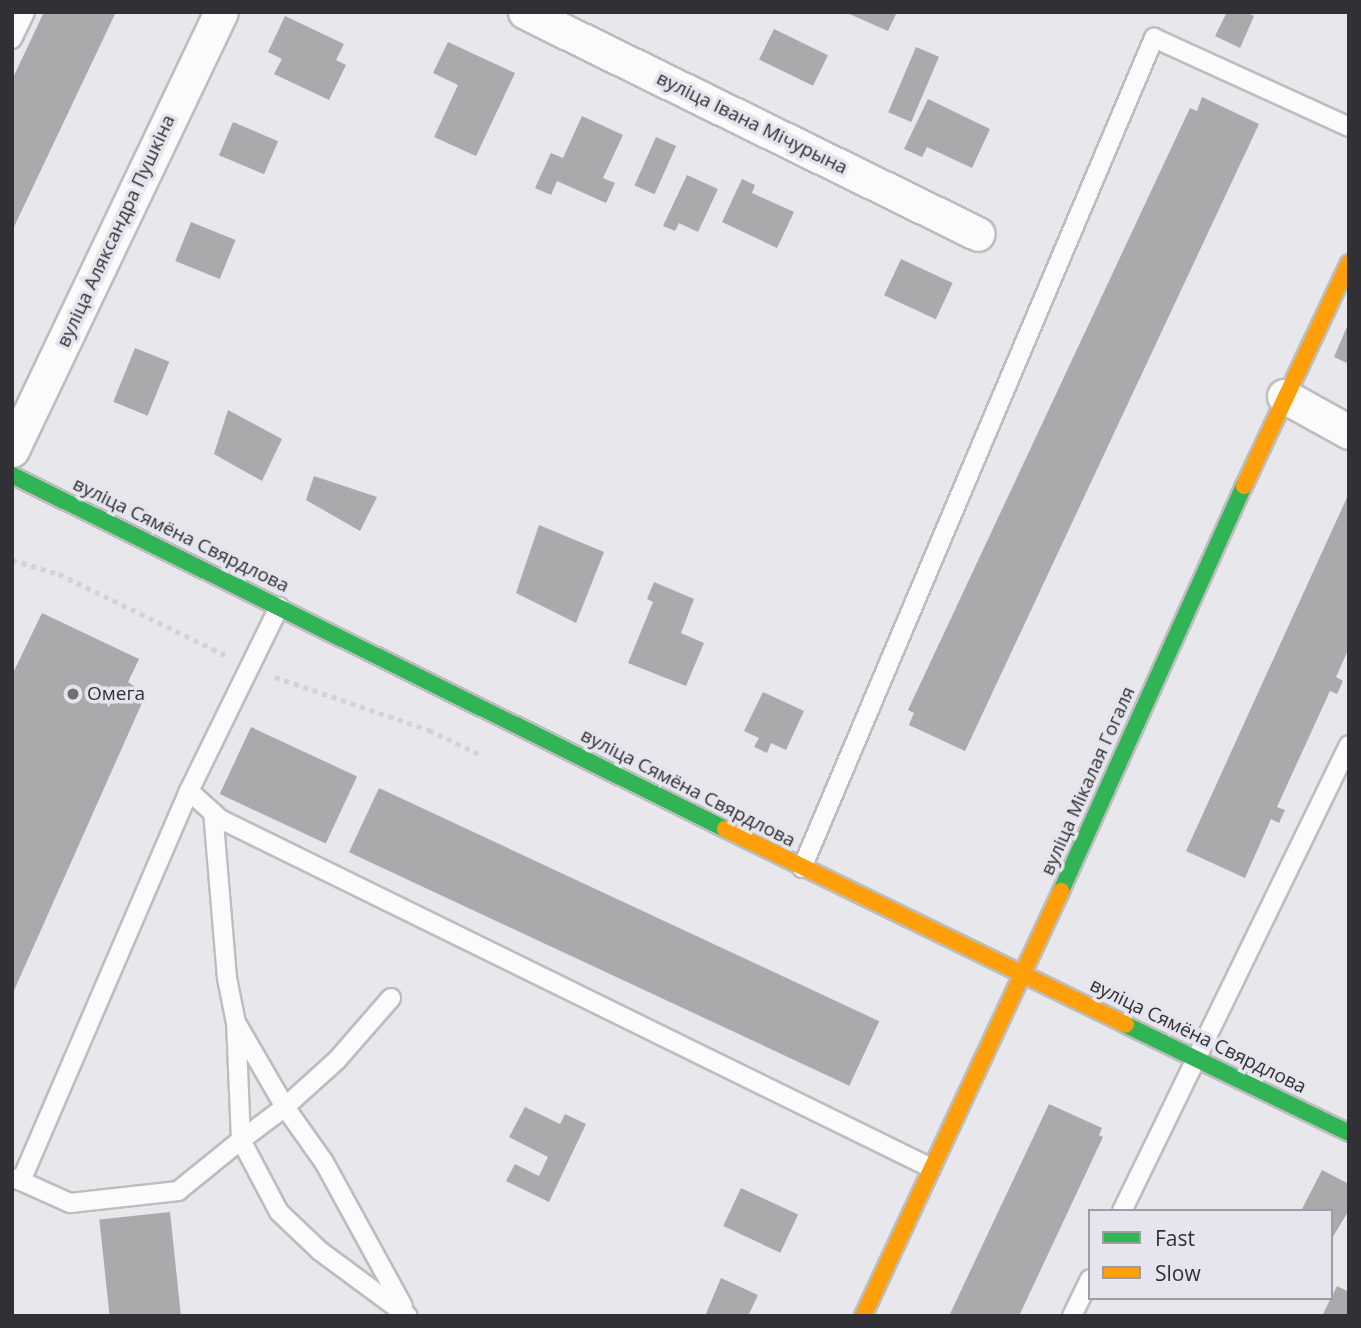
<!DOCTYPE html>
<html>
<head>
<meta charset="utf-8">
<style>
  body { margin:0 }
  #map { position:relative; width:1361px; height:1328px; overflow:hidden; background:#e7e7ec; font-family:"Open Sans",sans-serif }
  div>[style] { position:absolute }
  [style*='--x'] { left:calc(var(--x)*1px); top:calc(var(--y)*1px); width:calc(var(--w)*1px); rotate:calc(var(--a)*1deg) }
  .building>* { inset:0; background:#aaaaad; transform-origin:0 0 }
  .path>* { height:4.5px; margin-top:-2.25px; transform-origin:0; background:repeating-linear-gradient(90deg,#d3d3d4 0 5px,transparent 0 10px) }
  .roads { filter:drop-shadow(2px 0 #bdbdc0) drop-shadow(-2px 0 #bdbdc0) drop-shadow(0 2px #bdbdc0) drop-shadow(0 -2px #bdbdc0) }
  .lane>* { height:18px; margin:-9px; padding:0 9px; transform-origin:9px; border-radius:9px; background:#fbfbfc }
  .street>* { height:33px; margin:-16.5px; padding:0 16.5px; transform-origin:16.5px; border-radius:16.5px; background:#fbfbfc }
  .fast>* { height:16px; margin:-8px; padding:0 8px; transform-origin:8px; border-radius:8px; background:#30b455 }
  .slow>* { height:16px; margin:-8px; padding:0 8px; transform-origin:8px; border-radius:8px; background:#ff9f0a }
  .dots>* { width:19px; height:19px; translate:-50% -50%; box-sizing:border-box; border:4px solid #e6e5ee; border-radius:50% }
  span { translate:-50% -50%; white-space:nowrap; text-align:center; line-height:1.15; -webkit-text-stroke:7px #e6e5ee; paint-order:stroke }
  .street-label { font-size:19px; color:#313034 }
  .poi-label { font-size:19px; color:#313034 }
  .left { translate:0 -50%; text-align:left }
  .frame { position:absolute; inset:0; border:14px solid #313034; pointer-events:none }
  .legend { position:absolute; left:1088px; top:1209px; width:245px; height:91px; box-sizing:border-box; background:#e6e5ee; border:2px solid #9e9da4; margin:0; padding:9px 12px; list-style:none; font-size:21px; color:#313034 }
  .legend li { display:flex; align-items:center; gap:14px; height:35px }
  .legend b { width:35px; border:2px solid #9e9da4 }
</style>
</head>
<body>
<div id="map">
  <div class="building">
    <i style="clip-path:polygon(44px 12px,116px 12px,12px 231px,12px 80px)"></i>
    <i style="clip-path:polygon(845px 12px,897px 12px,888px 31px)"></i>
    <i style="clip-path:polygon(1227px 12px,1246px 12px,1254px 16px,1240px 48px,1215px 36px)"></i>
    <i style="clip-path:polygon(285px 16px,344px 44px,336px 60px,346px 65px,329px 100px,274px 74px,282px 59px,268px 52px)"></i>
    <i style="left:774px;top:29px;width:60px;height:34px;rotate:26deg"></i>
    <i style="clip-path:polygon(448px 42px,515px 73px,476px 156px,434px 137px,458px 85px,433px 73px)"></i>
    <i style="left:916px;top:47px;width:25px;height:71px;rotate:23deg"></i>
    <i style="clip-path:polygon(1202px 97px,1259px 124px,965px 751px,909px 725px,914px 713px,908px 710px,1190px 108px,1197px 111px)"></i>
    <i style="clip-path:polygon(928px 99px,990px 129px,972px 168px,927px 147px,922px 157px,904px 149px)"></i>
    <i style="clip-path:polygon(582px 116px,623px 135px,603px 178px,615px 183px,606px 203px,557px 181px,551px 195px,535px 188px,551px 153px,563px 158px)"></i>
    <i style="left:233px;top:122px;width:49px;height:36px;rotate:23deg"></i>
    <i style="left:656px;top:137px;width:22px;height:53px;rotate:24deg"></i>
    <i style="clip-path:polygon(687px 175px,718px 189px,698px 232px,679px 223px,675px 231px,663px 226px)"></i>
    <i style="clip-path:polygon(742px 179px,755px 185px,752px 193px,794px 212px,777px 248px,722px 222px)"></i>
    <i style="left:191px;top:222px;width:48px;height:42px;rotate:22deg"></i>
    <i style="left:901px;top:259px;width:57px;height:40px;rotate:25deg"></i>
    <i style="clip-path:polygon(1349px 322px,1349px 364px,1334px 357px)"></i>
    <i style="left:135px;top:348px;width:37px;height:58px;rotate:22deg"></i>
    <i style="clip-path:polygon(228px 410px,282px 439px,262px 481px,214px 454px)"></i>
    <i style="clip-path:polygon(314px 476px,377px 497px,360px 531px,306px 500px)"></i>
    <i style="clip-path:polygon(1349px 493px,1349px 648px,1336px 677px,1343px 681px,1337px 694px,1330px 691px,1277px 807px,1285px 810px,1279px 823px,1271px 819px,1245px 878px,1186px 851px)"></i>
    <i style="clip-path:polygon(539px 525px,604px 552px,576px 623px,516px 593px)"></i>
    <i style="clip-path:polygon(654px 582px,694px 599px,681px 633px,704px 643px,686px 686px,628px 663px,653px 602px,647px 599px)"></i>
    <i style="clip-path:polygon(42px 613px,139px 659px,128px 682px,146px 694px,12px 995px,12px 675px)"></i>
    <i style="clip-path:polygon(763px 692px,804px 711px,786px 750px,771px 743px,767px 753px,754px 747px,759px 738px,744px 731px)"></i>
    <i style="left:251px;top:727px;width:117px;height:74px;rotate:25deg"></i>
    <i style="left:379px;top:788px;width:552px;height:71px;rotate:25deg"></i>
    <i style="clip-path:polygon(1049px 1104px,1102px 1128px,1099px 1135px,1103px 1137px,1019px 1316px,949px 1316px)"></i>
    <i style="clip-path:polygon(525px 1107px,560px 1124px,565px 1114px,586px 1124px,549px 1202px,506px 1181px,515px 1164px,539px 1176px,548px 1157px,509px 1137px)"></i>
    <i style="clip-path:polygon(1322px 1170px,1349px 1184px,1349px 1210px,1331px 1240px,1331px 1211px,1301px 1211px)"></i>
    <i style="left:741px;top:1188px;width:63px;height:42px;rotate:25deg"></i>
    <i style="left:170px;top:1212px;width:105px;height:71px;rotate:84deg"></i>
    <i style="clip-path:polygon(721px 1278px,758px 1295px,748px 1316px,705px 1316px)"></i>
    <i style="clip-path:polygon(1337px 1286px,1349px 1292px,1349px 1316px,1322px 1316px)"></i>
  </div>
  <div class="path">
    <i style="--x:12;--y:560;--w:49;--a:16.6"></i>
    <i style="--x:59;--y:574;--w:185;--a:26"></i>
    <i style="--x:275;--y:677;--w:163;--a:19"></i>
    <i style="--x:429;--y:730;--w:55;--a:25.6"></i>
  </div>
  <div class="roads">
    <div class="lane">
      <i style="--x:12;--y:39;--w:30;--a:-64"></i>
      <i style="--x:189;--y:791;--w:42;--a:42.1"></i>
      <i style="--x:220;--y:819;--w:792;--a:26.14"></i>
      <i style="--x:802;--y:868;--w:902;--a:-67.02"></i>
      <i style="--x:1154;--y:38;--w:214;--a:24.5"></i>
      <i style="--x:391;--y:998;--w:82;--a:131.1"></i>
      <i style="--x:337;--y:1060;--w:70;--a:137.9"></i>
      <i style="--x:285;--y:1107;--w:55;--a:143.1"></i>
      <i style="--x:241;--y:1140;--w:81;--a:62.2"></i>
      <i style="--x:279;--y:1212;--w:57;--a:43.6"></i>
      <i style="--x:320;--y:1251;--w:109;--a:36.5"></i>
      <i style="--x:238;--y:1026;--w:94;--a:59.9"></i>
      <i style="--x:285;--y:1107;--w:67;--a:54.7"></i>
      <i style="--x:324;--y:1162;--w:164;--a:61.3"></i>
      <i style="--x:12;--y:1178;--w:9;--a:18"></i>
      <i style="--x:21;--y:1181;--w:425;--a:-66.7"></i>
      <i style="--x:189;--y:791;--w:205;--a:-63.9"></i>
      <i style="--x:21;--y:1181;--w:54;--a:24.2"></i>
      <i style="--x:70;--y:1203;--w:109;--a:-6.3"></i>
      <i style="--x:178;--y:1191;--w:81;--a:-39"></i>
      <i style="--x:241;--y:1140;--w:117;--a:-92.4"></i>
      <i style="--x:236;--y:1023;--w:46;--a:-101.3"></i>
      <i style="--x:227;--y:978;--w:166;--a:-94.8"></i>
      <i style="--x:1122;--y:1211;--w:518;--a:-64.03"></i>
      <i style="--x:1072;--y:1316;--w:41;--a:-64.1"></i>
    </div>
    <div class="street">
      <i style="--x:525;--y:12;--w:504;--a:26.11"></i>
      <i style="--x:1284;--y:396;--w:74;--a:29"></i>
      <i style="--x:12;--y:450;--w:485;--a:-64.5"></i>
    </div>
    <div class="fast">
      <i style="--x:12;--y:475;--w:796;--a:26.4"></i>
      <i style="--x:1061;--y:891;--w:444;--a:-65.7"></i>
      <i style="--x:1126;--y:1025;--w:248;--a:25.8"></i>
    </div>
    <div class="slow">
      <i style="--x:1244;--y:486;--w:246;--a:-64.8"></i>
      <i style="--x:725;--y:829;--w:446;--a:26"></i>
      <i style="--x:863;--y:1316;--w:469;--a:-65"></i>
    </div>
  </div>
  <div class="dots">
    <i style="left:73px;top:694px;background:#717074"></i>
  </div>
  <div class="street-label">
    <span style="left:752px;top:123px;rotate:26deg">вуліца Івана Мічурына</span>
    <span style="left:116px;top:231px;rotate:-65deg">вуліца Аляксандра Пушкіна</span>
    <span style="left:181px;top:535px;rotate:26deg">вуліца Сямёна Свярдлова</span>
    <span style="left:1088px;top:781px;rotate:-66deg">вуліца Мікалая Гогаля</span>
    <span style="left:688px;top:788px;rotate:27deg">вуліца Сямёна Свярдлова</span>
    <span style="left:1198px;top:1036px;rotate:26deg">вуліца Сямёна Свярдлова</span>
  </div>
  <div class="poi-label">
    <span class="left" style="left:87px;top:694px">Омега</span>
  </div>
  <div class="frame"></div>
  <ul class="legend">
  <li><b style="height:9px;background:#30b455"></b>Fast</li>
  <li><b style="height:9px;background:#ff9f0a"></b>Slow</li>
  </ul>
</div>
</body>
</html>
